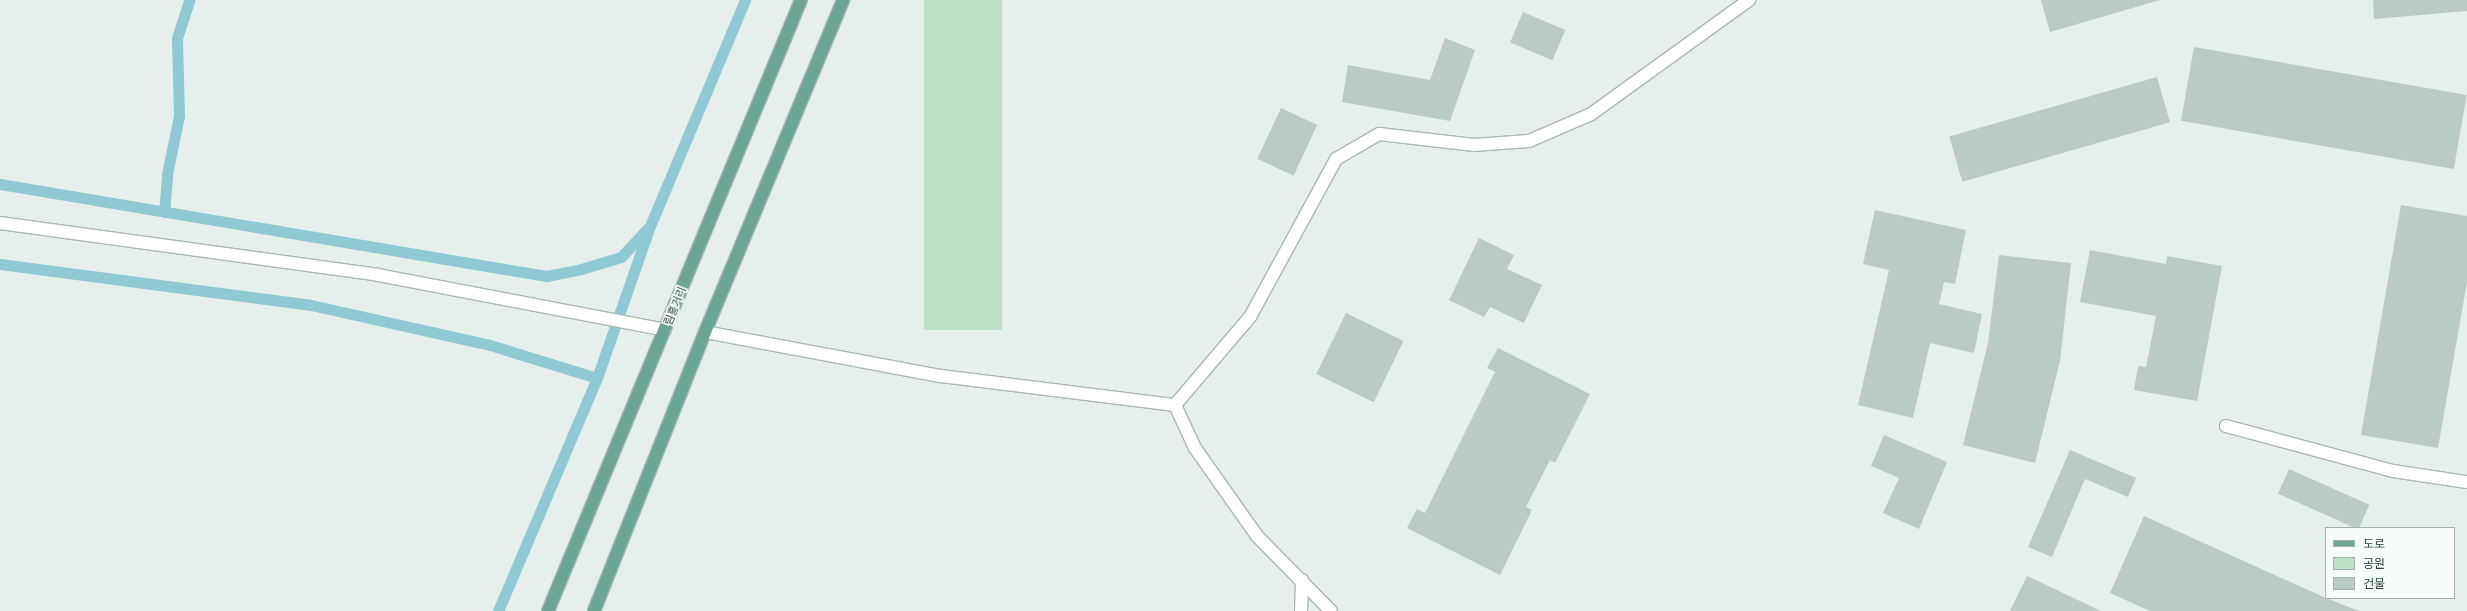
<!DOCTYPE html>
<html>
<head>
<meta charset="utf-8">
<style>
  body { margin:0 }
  #map { position:relative; width:2467px; height:611px; overflow:hidden; background:#e6efeb; font-family:Poppins,"Noto Sans KR",sans-serif }
  div>[style] { position:absolute }
  [style*='--x'] { left:calc(var(--x)*1px); top:calc(var(--y)*1px); width:calc(var(--w)*1px); rotate:calc(var(--a)*1deg) }
  .green>* { inset:0; background:#bfe0c8; transform-origin:0 0 }
  .stream>* { height:11px; margin:-5.5px; padding:0 5.5px; transform-origin:5.5px; border-radius:5.5px; background:#8ec9d4 }
  .building>* { inset:0; background:#bbcac4; transform-origin:0 0 }
  .roads { filter:drop-shadow(1px 0 #a8b8b2) drop-shadow(-1px 0 #a8b8b2) drop-shadow(0 1px #a8b8b2) drop-shadow(0 -1px #a8b8b2) }
  .service>* { height:12px; margin:-6px; padding:0 6px; transform-origin:6px; border-radius:6px; background:#fff }
  .minor>* { height:12px; margin:-6px; padding:0 6px; transform-origin:6px; border-radius:6px; background:#fff }
  .tertiary>* { height:12px; margin:-6px; padding:0 6px; transform-origin:6px; border-radius:6px; background:#fff }
  .primary>* { height:12px; margin:-6px; padding:0 6px; transform-origin:6px; border-radius:6px; background:#6aa596 }
  span { translate:-50% -50%; white-space:nowrap; text-align:center; line-height:1.15; -webkit-text-stroke:3.5px #f7fbf9; paint-order:stroke }
  .street-label { font-size:11px; color:#24423a }
  .legend { position:absolute; left:2325px; top:527px; width:130px; height:72px; box-sizing:border-box; background:#f7fbf9; border:1px solid #a3b1ad; margin:0; padding:5px 7px; list-style:none; font-size:12px; color:#24423a }
  .legend li { display:flex; align-items:center; gap:8px; height:20px }
  .legend b { width:20px; border:1px solid #a3b1ad }
</style>
</head>
<body>
<div id="map">
  <div class="green">
    <i style="left:924px;top:0;width:78px;height:330px"></i>
  </div>
  <div class="stream">
    <i style="--x:0;--y:184;--w:554;--a:9.56"></i>
    <i style="--x:546;--y:276;--w:36;--a:-11"></i>
    <i style="--x:581;--y:269;--w:42;--a:-16.7"></i>
    <i style="--x:621;--y:257;--w:42;--a:-46.9"></i>
    <i style="--x:650;--y:226;--w:245;--a:-67.2"></i>
    <i style="--x:164;--y:212;--w:38;--a:-85"></i>
    <i style="--x:167;--y:174;--w:59;--a:-78.3"></i>
    <i style="--x:179;--y:116;--w:78;--a:-91.5"></i>
    <i style="--x:177;--y:38;--w:40;--a:-72"></i>
    <i style="--x:0;--y:264;--w:314;--a:7.5"></i>
    <i style="--x:311;--y:305;--w:183;--a:12.6"></i>
    <i style="--x:490;--y:345;--w:112;--a:17.1"></i>
    <i style="--x:498;--y:611;--w:253;--a:-67"></i>
    <i style="--x:597;--y:378;--w:158;--a:-70.8"></i>
  </div>
  <div class="building">
    <i style="clip-path:polygon(2041px 0,2160px 0,2050px 32px)"></i>
    <i style="clip-path:polygon(2373px 0,2467px 0,2467px 11px,2374px 19px)"></i>
    <i style="left:1523px;top:12px;width:46px;height:33px;rotate:23deg"></i>
    <i style="clip-path:polygon(1445px 38px,1475px 50px,1450px 121px,1342px 102px,1348px 65px,1430px 80px)"></i>
    <i style="left:2194px;top:47px;width:277px;height:75px;rotate:10deg"></i>
    <i style="left:2157px;top:77px;width:47px;height:216px;rotate:74deg"></i>
    <i style="left:1281px;top:108px;width:40px;height:56px;rotate:25deg"></i>
    <i style="clip-path:polygon(2401px 205px,2467px 216px,2467px 282px,2438px 448px,2361px 435px)"></i>
    <i style="clip-path:polygon(1875px 210px,1966px 230px,1955px 284px,1944px 282px,1939px 304px,1982px 314px,1974px 353px,1930px 343px,1913px 418px,1858px 405px,1889px 270px,1863px 264px)"></i>
    <i style="clip-path:polygon(1479px 238px,1514px 255px,1507px 269px,1542px 285px,1524px 323px,1490px 307px,1484px 317px,1449px 300px)"></i>
    <i style="clip-path:polygon(2090px 250px,2166px 264px,2167px 256px,2222px 266px,2197px 401px,2134px 390px,2138px 366px,2146px 367px,2156px 316px,2080px 302px)"></i>
    <i style="clip-path:polygon(1999px 255px,2071px 263px,2060px 361px,2035px 463px,1963px 445px,1988px 343px)"></i>
    <i style="left:1346px;top:313px;width:64px;height:68px;rotate:26deg"></i>
    <i style="clip-path:polygon(1498px 348px,1590px 394px,1555px 463px,1550px 460px,1526px 507px,1532px 510px,1500px 575px,1407px 528px,1417px 509px,1425px 513px,1495px 372px,1487px 368px)"></i>
    <i style="clip-path:polygon(1884px 435px,1947px 462px,1919px 529px,1883px 513px,1899px 478px,1871px 466px)"></i>
    <i style="clip-path:polygon(2070px 450px,2136px 478px,2128px 497px,2085px 479px,2052px 557px,2028px 547px)"></i>
    <i style="left:2289px;top:469px;width:88px;height:27px;rotate:24deg"></i>
    <i style="clip-path:polygon(2144px 516px,2326px 598px,2359px 611px,2150px 611px,2110px 593px)"></i>
    <i style="clip-path:polygon(2027px 576px,2101px 611px,2010px 611px)"></i>
  </div>
  <div class="roads">
    <div class="service">
      <i style="--x:1301;--y:611;--w:31;--a:-88"></i>
    </div>
    <div class="minor">
      <i style="--x:705;--y:332;--w:240;--a:10.6"></i>
      <i style="--x:941;--y:376;--w:236;--a:7.1"></i>
      <i style="--x:1175;--y:405;--w:47;--a:65.1"></i>
      <i style="--x:1195;--y:448;--w:108;--a:54.8"></i>
      <i style="--x:1257;--y:536;--w:105;--a:45.4"></i>
      <i style="--x:1175;--y:405;--w:116;--a:-49.6"></i>
      <i style="--x:1250;--y:317;--w:180;--a:-61.4"></i>
      <i style="--x:1336;--y:159;--w:50;--a:-30.2"></i>
      <i style="--x:1379;--y:134;--w:96;--a:6.6"></i>
      <i style="--x:1474;--y:145;--w:55;--a:-4.2"></i>
      <i style="--x:1529;--y:141;--w:68;--a:-23.5"></i>
      <i style="--x:1591;--y:114;--w:195;--a:-35.8"></i>
      <i style="--x:2226;--y:426;--w:173;--a:15.1"></i>
      <i style="--x:2393;--y:471;--w:75;--a:8.5"></i>
    </div>
    <div class="tertiary">
      <i style="--x:0;--y:223;--w:382;--a:7.8"></i>
      <i style="--x:378;--y:275;--w:292;--a:10.8"></i>
    </div>
    <div class="primary">
      <i style="--x:548;--y:611;--w:661;--a:-67.51"></i>
      <i style="--x:594;--y:611;--w:300;--a:-68.3"></i>
      <i style="--x:705;--y:332;--w:360;--a:-67.4"></i>
    </div>
  </div>
  <div class="street-label">
    <span style="left:675px;top:306px;rotate:-68deg">림흥거리</span>
  </div>
  <ul class="legend">
  <li><b style="height:5px;background:#6aa596"></b>도로</li>
  <li><b style="height:11px;background:#bfe0c8"></b>공원</li>
  <li><b style="height:11px;background:#bbcac4"></b>건물</li>
  </ul>
</div>
</body>
</html>
